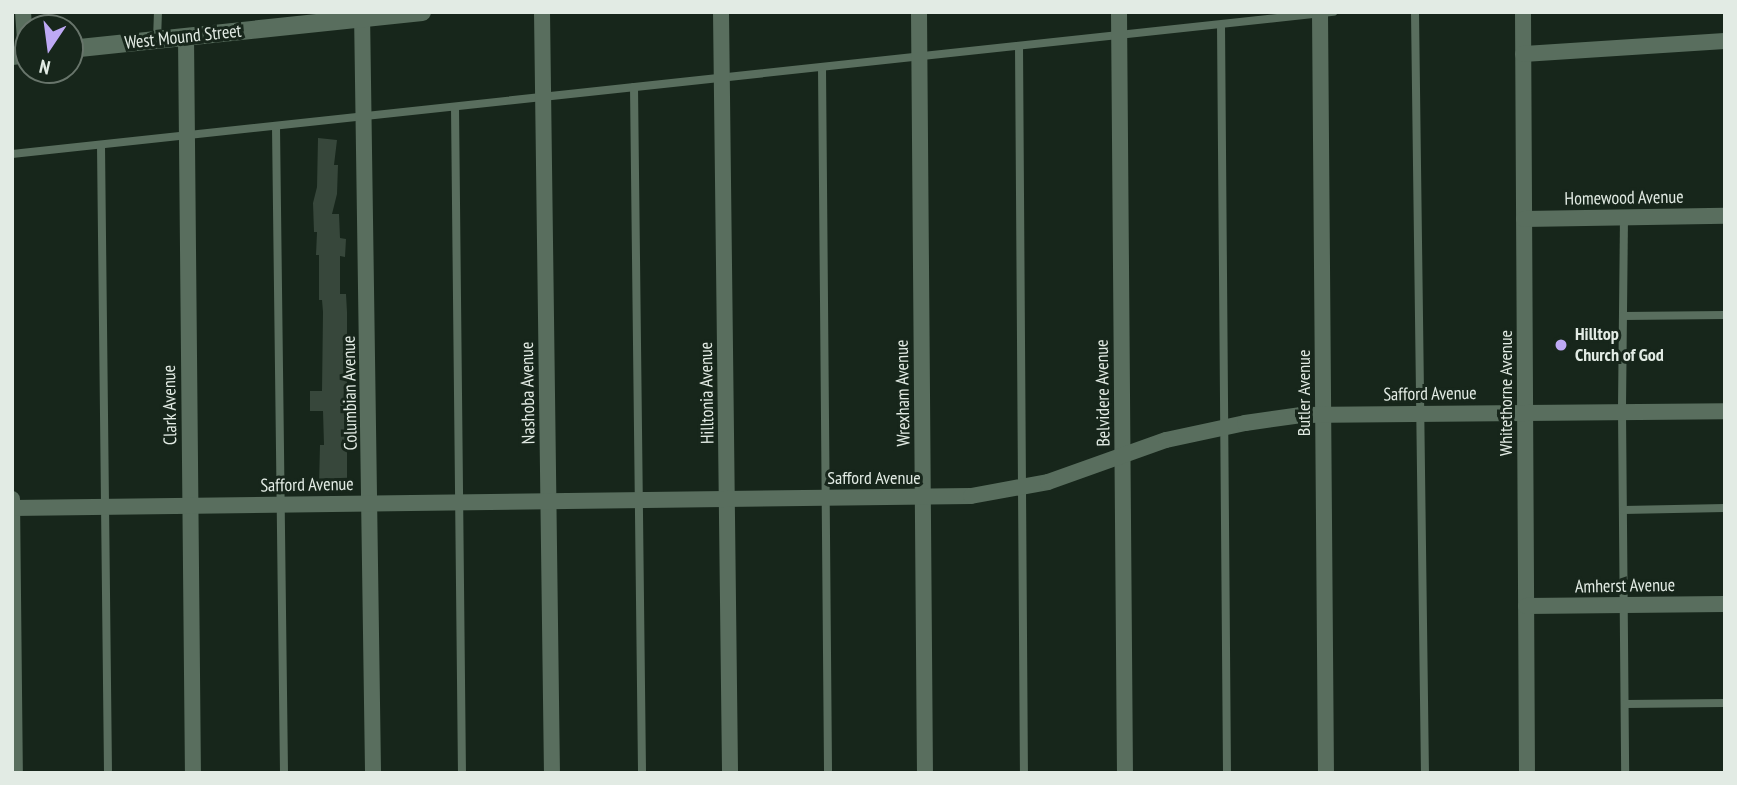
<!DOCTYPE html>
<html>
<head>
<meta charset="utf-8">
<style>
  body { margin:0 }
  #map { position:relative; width:1737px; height:785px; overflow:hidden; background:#17261b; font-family:"PT Sans Narrow",sans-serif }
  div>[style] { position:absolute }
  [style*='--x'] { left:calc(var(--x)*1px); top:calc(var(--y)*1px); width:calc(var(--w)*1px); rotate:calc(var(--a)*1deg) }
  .building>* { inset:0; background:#37473b }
  .service>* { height:8px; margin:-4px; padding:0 4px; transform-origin:4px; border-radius:4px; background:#596e5e }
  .minor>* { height:16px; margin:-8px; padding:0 8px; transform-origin:8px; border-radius:8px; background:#596e5e }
  .tertiary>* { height:18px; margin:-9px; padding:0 9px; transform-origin:9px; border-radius:9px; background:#596e5e }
  .dots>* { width:19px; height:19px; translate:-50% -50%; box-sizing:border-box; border:4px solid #17261b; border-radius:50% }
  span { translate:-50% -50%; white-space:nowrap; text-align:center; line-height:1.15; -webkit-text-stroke:6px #17261b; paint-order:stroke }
  .street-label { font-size:18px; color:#e2ebe4 }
  .poi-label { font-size:18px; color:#e2ebe4; font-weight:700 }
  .left { translate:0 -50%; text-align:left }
  .frame { position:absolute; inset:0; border:14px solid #e2ebe4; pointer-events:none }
  .north { position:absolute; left:14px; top:14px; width:70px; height:70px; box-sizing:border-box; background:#17261b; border:2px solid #68756b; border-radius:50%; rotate:193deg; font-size:19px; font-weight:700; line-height:28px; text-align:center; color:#e2ebe4 }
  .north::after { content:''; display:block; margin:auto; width:24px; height:32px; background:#bea9f5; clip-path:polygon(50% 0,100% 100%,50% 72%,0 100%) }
</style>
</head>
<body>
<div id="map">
  <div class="building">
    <i style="clip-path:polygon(318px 138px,337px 140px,334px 165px,338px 165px,337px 194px,332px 214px,339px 214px,340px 238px,346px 239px,345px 257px,340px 256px,340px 294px,346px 294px,347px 312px,347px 485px,319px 485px,320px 445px,324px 445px,323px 411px,310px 411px,310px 391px,322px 391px,323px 312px,322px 300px,319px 300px,319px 255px,316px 255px,317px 232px,314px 232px,313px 203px,317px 187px)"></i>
  </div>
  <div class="service">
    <i style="--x:1415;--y:12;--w:761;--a:89.25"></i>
    <i style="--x:1221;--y:25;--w:748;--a:89.54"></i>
    <i style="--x:157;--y:40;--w:28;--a:-88"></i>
    <i style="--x:1019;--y:47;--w:726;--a:89.61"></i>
    <i style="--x:822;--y:68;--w:705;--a:89.51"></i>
    <i style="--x:634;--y:87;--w:686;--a:89.33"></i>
    <i style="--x:455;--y:107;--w:666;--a:89.4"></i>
    <i style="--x:276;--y:127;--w:646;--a:89.29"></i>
    <i style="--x:101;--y:146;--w:627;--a:89.36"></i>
    <i style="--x:12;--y:154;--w:1329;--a:-6.14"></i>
    <i style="--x:1624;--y:217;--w:194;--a:90.6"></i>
    <i style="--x:1622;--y:411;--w:362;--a:89.5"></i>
    <i style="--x:1623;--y:316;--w:102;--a:-0.6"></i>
    <i style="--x:1623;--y:510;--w:102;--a:-1.1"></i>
    <i style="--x:1625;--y:704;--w:100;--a:-0.6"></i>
  </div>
  <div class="minor">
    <i style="--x:23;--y:12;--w:42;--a:85.9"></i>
    <i style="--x:362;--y:12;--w:761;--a:89.17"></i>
    <i style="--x:542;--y:12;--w:761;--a:89.25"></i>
    <i style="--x:721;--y:12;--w:761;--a:89.32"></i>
    <i style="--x:919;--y:12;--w:761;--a:89.55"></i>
    <i style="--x:1119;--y:12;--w:761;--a:89.55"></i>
    <i style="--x:1320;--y:12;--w:761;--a:89.55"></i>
    <i style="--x:1523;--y:12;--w:761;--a:89.7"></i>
    <i style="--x:186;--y:37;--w:736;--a:89.46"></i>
    <i style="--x:1523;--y:54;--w:202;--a:-3.7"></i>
    <i style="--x:1524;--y:219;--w:201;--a:-0.9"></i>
    <i style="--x:12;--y:499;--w:274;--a:89.4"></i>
    <i style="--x:12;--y:508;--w:959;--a:-0.72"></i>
    <i style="--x:971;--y:496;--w:78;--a:-10.3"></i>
    <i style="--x:1048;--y:482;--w:125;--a:-19.6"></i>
    <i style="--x:1166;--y:440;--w:81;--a:-12.1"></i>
    <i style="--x:1245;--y:423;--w:57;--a:-8.1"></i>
    <i style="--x:1301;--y:415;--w:424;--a:-0.5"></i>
    <i style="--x:1526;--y:606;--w:199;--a:-0.6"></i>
  </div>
  <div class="tertiary">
    <i style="--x:70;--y:49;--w:354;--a:-6"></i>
    <i style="--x:12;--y:56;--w:16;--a:-7"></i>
  </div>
  <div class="dots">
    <i style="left:1561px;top:345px;background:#bea9f5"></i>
  </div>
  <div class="street-label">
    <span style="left:183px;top:37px;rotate:-6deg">West Mound Street</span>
    <span style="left:1624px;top:198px;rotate:-1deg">Homewood Avenue</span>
    <span style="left:350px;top:393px;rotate:-91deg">Columbian Avenue</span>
    <span style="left:528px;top:393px;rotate:-91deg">Nashoba Avenue</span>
    <span style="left:707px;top:393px;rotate:-91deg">Hilltonia Avenue</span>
    <span style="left:903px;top:393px;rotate:-91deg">Wrexham Avenue</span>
    <span style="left:1103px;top:393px;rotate:-91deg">Belvidere Avenue</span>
    <span style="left:1304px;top:393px;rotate:-90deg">Butler Avenue</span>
    <span style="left:1506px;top:393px;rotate:-90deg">Whitethorne Avenue</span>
    <span style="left:1430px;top:394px;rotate:-1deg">Safford Avenue</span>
    <span style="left:170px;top:405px;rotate:-91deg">Clark Avenue</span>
    <span style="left:874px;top:478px">Safford Avenue</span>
    <span style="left:307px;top:485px;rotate:-1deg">Safford Avenue</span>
    <span style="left:1625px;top:586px;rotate:-1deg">Amherst Avenue</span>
  </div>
  <div class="poi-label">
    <span class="left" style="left:1575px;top:345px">Hilltop<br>Church of God</span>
  </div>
  <div class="frame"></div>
  <div class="north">N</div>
</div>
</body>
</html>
